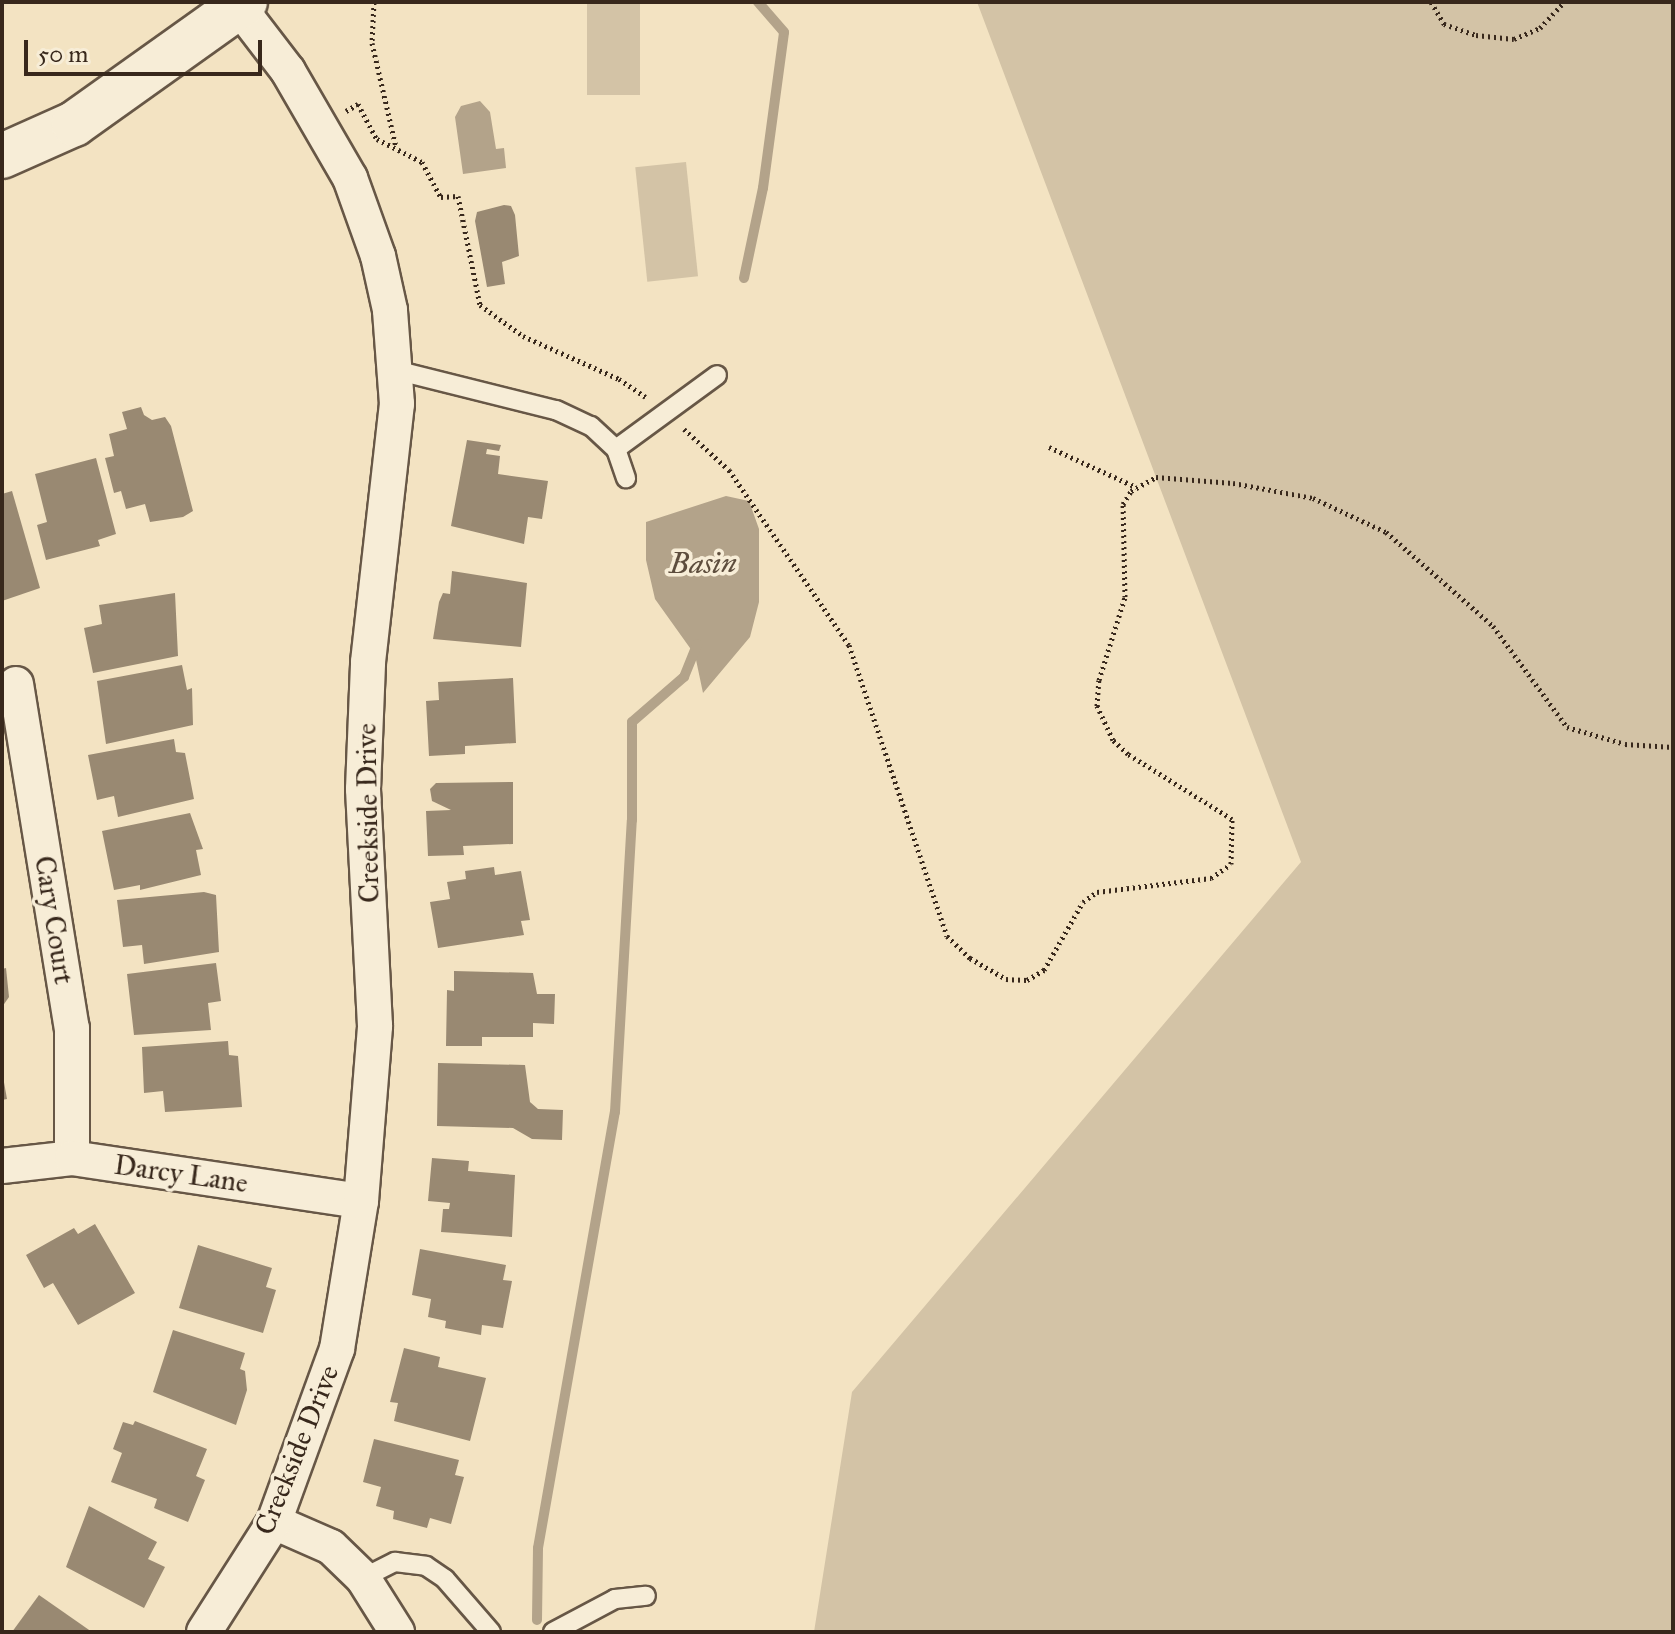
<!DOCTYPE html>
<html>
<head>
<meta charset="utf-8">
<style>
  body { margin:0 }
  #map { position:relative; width:1675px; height:1634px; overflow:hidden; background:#f3e3c2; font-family:"IM FELL Great Primer",serif }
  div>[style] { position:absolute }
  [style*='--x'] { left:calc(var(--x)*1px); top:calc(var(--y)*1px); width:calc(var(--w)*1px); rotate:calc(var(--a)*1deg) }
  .green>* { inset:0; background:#d3c3a6; transform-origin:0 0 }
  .water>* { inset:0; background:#b3a38a }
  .stream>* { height:10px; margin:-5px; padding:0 5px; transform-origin:5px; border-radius:5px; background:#b3a38a }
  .building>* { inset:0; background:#998972 }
  .path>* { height:5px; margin-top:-2.5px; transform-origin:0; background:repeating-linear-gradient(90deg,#38281c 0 2px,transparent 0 6px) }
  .roads { filter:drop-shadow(2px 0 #675746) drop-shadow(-2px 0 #675746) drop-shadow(0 2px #675746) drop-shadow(0 -2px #675746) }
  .lane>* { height:18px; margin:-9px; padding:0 9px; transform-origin:9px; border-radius:9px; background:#f7edd7 }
  .street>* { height:34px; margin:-17px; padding:0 17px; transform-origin:17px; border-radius:17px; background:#f7edd7 }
  .secondary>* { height:44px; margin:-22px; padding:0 22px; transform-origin:22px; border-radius:22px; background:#f7edd7 }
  span { translate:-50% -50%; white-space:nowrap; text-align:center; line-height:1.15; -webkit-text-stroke:7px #f7edd7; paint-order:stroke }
  .street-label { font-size:28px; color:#38281c }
  .water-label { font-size:30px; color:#5d4d3d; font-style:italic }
  .frame { position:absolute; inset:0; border:4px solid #38281c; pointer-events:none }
  .scale { position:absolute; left:24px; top:40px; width:238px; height:36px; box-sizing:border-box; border:4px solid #38281c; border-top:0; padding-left:10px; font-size:24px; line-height:28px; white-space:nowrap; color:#38281c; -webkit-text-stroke:6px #f7edd7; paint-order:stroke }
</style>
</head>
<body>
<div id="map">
  <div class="green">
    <i style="left:587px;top:2px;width:53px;height:93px"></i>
    <i style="clip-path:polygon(977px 2px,1673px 2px,1673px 1632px,814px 1632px,852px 1392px,1301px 862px)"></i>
    <i style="left:686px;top:162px;width:115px;height:51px;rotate:84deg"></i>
  </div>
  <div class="water">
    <i style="clip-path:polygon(480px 101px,490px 112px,496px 149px,504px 148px,506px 168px,463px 174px,455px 117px,461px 106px)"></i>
    <i style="clip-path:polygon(726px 496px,749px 501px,759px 529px,759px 602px,750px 637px,703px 693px,695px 655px,655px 599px,646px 560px,646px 522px)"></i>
  </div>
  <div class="stream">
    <i style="--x:744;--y:278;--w:92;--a:-78.1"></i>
    <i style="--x:763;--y:188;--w:157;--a:-82.3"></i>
    <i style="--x:784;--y:32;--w:40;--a:-131"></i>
    <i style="--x:537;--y:1620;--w:72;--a:-89.2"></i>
    <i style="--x:538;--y:1548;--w:443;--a:-80"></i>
    <i style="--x:615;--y:1112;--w:292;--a:-86.7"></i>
    <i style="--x:632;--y:820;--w:98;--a:-90"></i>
    <i style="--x:632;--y:722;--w:69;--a:-40.9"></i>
    <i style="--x:684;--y:677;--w:35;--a:-68"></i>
  </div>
  <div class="building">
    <i style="clip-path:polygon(504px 205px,511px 206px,515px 215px,519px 256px,502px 262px,505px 284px,487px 287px,475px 221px,477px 212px)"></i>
    <i style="clip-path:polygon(141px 407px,144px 415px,152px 420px,165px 417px,171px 426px,193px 511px,183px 517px,150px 522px,145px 504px,126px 509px,121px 491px,114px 493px,105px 458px,114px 456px,109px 434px,127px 429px,122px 412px)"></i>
    <i style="clip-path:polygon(467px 440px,501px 445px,499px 451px,487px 449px,486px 454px,500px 456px,498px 474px,548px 481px,542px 519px,528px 517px,524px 544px,451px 526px)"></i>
    <i style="clip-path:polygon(96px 458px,116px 534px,98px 540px,100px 546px,46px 560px,37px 525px,47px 522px,35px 474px)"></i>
    <i style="clip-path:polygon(12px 491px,40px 588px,2px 601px,2px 494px)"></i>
    <i style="clip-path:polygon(452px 571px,527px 583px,521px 647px,433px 639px,439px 602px,443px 593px,450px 594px)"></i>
    <i style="clip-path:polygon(175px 593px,178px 656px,93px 673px,84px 628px,102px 624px,99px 605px)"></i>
    <i style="clip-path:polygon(182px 665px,187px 690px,192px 688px,193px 725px,106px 744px,97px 681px)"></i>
    <i style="clip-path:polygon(513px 678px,516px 743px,465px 746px,465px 754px,429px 756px,426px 701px,439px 700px,438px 682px)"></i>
    <i style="clip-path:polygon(174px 739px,176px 752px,185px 753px,194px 799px,118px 817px,114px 796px,97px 800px,88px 755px)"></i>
    <i style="clip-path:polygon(513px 782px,513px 844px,463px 846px,464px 855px,428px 856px,426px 811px,451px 810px,432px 801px,430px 789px,436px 783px)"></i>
    <i style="clip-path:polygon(190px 813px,203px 849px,196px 850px,201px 875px,140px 890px,140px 885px,114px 890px,102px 831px)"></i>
    <i style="clip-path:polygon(494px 867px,495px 875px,521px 871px,530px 920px,521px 921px,524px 935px,438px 948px,430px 902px,450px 899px,447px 882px,466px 879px,465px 871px)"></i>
    <i style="clip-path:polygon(204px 892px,216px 895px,219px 952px,144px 964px,142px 945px,123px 947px,117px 900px)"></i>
    <i style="clip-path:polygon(216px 963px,221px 1001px,208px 1003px,211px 1030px,134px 1035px,127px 974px)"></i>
    <i style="clip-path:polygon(6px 968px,9px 997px,2px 1007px,2px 969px)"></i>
    <i style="clip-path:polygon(454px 971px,533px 973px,537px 994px,555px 994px,554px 1024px,533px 1023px,533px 1037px,482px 1037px,482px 1046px,446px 1046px,447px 990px,454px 991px)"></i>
    <i style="clip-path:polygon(228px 1041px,229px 1055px,238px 1056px,242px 1107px,165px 1112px,163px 1091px,144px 1093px,142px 1047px)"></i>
    <i style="clip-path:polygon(438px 1063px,525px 1065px,530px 1102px,538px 1109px,563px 1110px,562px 1140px,532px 1139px,513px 1128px,437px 1126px)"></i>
    <i style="clip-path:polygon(2px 1071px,7px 1099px,2px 1100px)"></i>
    <i style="clip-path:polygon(432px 1158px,469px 1161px,468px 1171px,515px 1175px,512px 1237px,441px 1232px,443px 1209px,449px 1209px,450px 1203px,428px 1201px)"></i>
    <i style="clip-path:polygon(95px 1224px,135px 1293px,78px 1325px,53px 1283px,44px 1288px,26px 1255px,74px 1228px,78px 1234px)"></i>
    <i style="clip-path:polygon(198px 1245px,272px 1268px,266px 1287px,276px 1290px,263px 1333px,179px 1308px)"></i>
    <i style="clip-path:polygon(420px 1249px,506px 1265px,503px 1280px,512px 1281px,503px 1328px,482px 1325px,481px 1335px,445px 1328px,446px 1321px,428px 1317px,431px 1299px,412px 1295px)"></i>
    <i style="clip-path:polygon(173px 1330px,245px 1353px,240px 1369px,245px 1371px,247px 1390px,236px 1425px,153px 1392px)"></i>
    <i style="clip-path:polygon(404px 1348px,440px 1357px,438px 1367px,486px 1378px,470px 1441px,394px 1421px,398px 1403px,390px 1402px)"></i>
    <i style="clip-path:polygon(135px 1421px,207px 1449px,196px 1476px,205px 1480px,188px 1522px,154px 1508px,157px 1499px,111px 1482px,122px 1453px,113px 1449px,123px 1422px,133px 1425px)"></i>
    <i style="clip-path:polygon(374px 1439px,459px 1460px,455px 1475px,464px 1477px,451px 1524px,430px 1518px,427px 1528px,393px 1519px,394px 1511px,376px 1506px,381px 1487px,363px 1482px)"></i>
    <i style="clip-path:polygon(89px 1506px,157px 1542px,148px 1559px,165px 1567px,144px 1608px,66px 1567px)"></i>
    <i style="clip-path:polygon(39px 1595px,92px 1632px,12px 1632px)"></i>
  </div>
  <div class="path">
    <i style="--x:374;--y:2;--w:41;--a:92.8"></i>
    <i style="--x:372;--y:43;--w:107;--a:77"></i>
    <i style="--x:1431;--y:2;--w:26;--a:59"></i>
    <i style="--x:1444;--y:24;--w:34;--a:19"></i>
    <i style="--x:1476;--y:35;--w:38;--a:6"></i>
    <i style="--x:1514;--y:39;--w:28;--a:-23"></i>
    <i style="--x:1540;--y:28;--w:35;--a:-47"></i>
    <i style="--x:346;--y:111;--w:14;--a:-30"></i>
    <i style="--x:358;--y:104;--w:40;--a:62"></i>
    <i style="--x:377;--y:139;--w:51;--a:27.1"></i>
    <i style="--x:422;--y:162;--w:40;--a:62"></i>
    <i style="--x:441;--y:197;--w:17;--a:-3"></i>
    <i style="--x:458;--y:196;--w:111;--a:78.6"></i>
    <i style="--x:480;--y:305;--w:53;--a:35.8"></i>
    <i style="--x:523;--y:336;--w:105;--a:24.1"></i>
    <i style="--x:619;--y:379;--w:32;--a:34"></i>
    <i style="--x:684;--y:429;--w:61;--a:42.3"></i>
    <i style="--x:729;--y:470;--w:212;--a:55.6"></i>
    <i style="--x:849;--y:645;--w:307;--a:71.4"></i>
    <i style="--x:947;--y:936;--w:32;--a:44"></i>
    <i style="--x:970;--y:958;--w:42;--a:30.3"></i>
    <i style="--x:1006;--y:979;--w:21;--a:3"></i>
    <i style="--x:1027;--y:980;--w:20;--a:-30"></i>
    <i style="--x:1044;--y:970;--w:78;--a:-60.2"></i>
    <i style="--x:1083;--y:902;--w:17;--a:-36"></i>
    <i style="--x:1097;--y:892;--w:115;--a:-7"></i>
    <i style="--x:1211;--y:878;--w:24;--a:-35"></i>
    <i style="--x:1231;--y:864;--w:45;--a:-88.7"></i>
    <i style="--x:1232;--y:819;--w:123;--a:-148"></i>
    <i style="--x:1128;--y:754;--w:21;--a:-137"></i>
    <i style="--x:1113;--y:740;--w:38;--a:-115"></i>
    <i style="--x:1097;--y:706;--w:26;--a:-86"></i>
    <i style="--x:1099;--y:680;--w:87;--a:-72.6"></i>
    <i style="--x:1125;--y:597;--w:93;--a:-91.2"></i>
    <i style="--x:1123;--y:504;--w:15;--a:-58"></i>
    <i style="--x:1131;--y:491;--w:29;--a:-29"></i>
    <i style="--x:1156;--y:477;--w:77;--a:4.5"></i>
    <i style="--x:1233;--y:483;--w:81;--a:10.6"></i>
    <i style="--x:1313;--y:498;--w:81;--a:25"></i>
    <i style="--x:1386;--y:532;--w:142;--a:41.3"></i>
    <i style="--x:1493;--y:626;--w:125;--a:53.8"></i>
    <i style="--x:1567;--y:727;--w:60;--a:16.3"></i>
    <i style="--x:1625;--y:744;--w:48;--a:3.6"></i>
    <i style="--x:1049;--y:447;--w:96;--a:24.7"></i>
  </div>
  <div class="roads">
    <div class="lane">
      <i style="--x:395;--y:370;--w:166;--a:14"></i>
      <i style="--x:556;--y:410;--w:38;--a:25"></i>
      <i style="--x:591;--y:426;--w:34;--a:43"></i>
      <i style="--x:616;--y:449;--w:31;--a:71"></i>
      <i style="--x:616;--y:449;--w:125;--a:-36.2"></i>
      <i style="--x:363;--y:1578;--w:36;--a:-27"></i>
      <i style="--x:395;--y:1562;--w:31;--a:7"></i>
      <i style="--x:426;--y:1566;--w:23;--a:34"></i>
      <i style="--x:445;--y:1579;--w:70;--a:49"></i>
      <i style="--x:553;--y:1632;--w:70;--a:-28"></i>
      <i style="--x:615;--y:1599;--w:31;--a:-6"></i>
    </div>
    <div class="street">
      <i style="--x:16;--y:684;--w:349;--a:80.8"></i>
      <i style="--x:72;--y:1028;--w:130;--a:90"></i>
      <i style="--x:2;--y:1166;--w:70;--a:-6.5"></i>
      <i style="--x:72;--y:1158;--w:292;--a:8.5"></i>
      <i style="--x:274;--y:1522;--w:62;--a:23.7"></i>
      <i style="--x:331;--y:1547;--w:45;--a:44.1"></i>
      <i style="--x:363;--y:1578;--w:64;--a:57.8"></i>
      <i style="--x:204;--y:1632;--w:130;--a:-57.5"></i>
      <i style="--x:274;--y:1522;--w:184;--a:-70"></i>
      <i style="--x:337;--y:1349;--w:150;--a:-80.8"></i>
      <i style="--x:361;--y:1201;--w:176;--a:-85.4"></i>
      <i style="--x:375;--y:1026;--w:237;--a:-92.9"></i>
      <i style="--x:363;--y:789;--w:127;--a:-87.7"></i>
      <i style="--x:368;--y:662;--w:260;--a:-83.6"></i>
      <i style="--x:397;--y:404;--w:94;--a:-94.3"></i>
      <i style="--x:390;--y:310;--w:55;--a:-102.5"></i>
      <i style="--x:378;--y:256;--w:83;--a:-109.7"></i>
      <i style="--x:350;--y:178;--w:124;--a:-120.1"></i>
      <i style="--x:288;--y:71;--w:87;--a:-127.5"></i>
    </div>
    <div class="secondary">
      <i style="--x:2;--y:156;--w:79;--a:-24"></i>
      <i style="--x:74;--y:124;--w:210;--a:-35.5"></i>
    </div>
  </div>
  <div class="street-label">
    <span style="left:368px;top:813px;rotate:-91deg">Creekside Drive</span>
    <span style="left:54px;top:920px;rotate:81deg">Cary Court</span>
    <span style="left:181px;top:1174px;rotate:8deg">Darcy Lane</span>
    <span style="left:297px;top:1450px;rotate:-68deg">Creekside Drive</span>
  </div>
  <div class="water-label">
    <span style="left:703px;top:563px">Basin</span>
  </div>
  <div class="frame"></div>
  <div class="scale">50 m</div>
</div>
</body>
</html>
